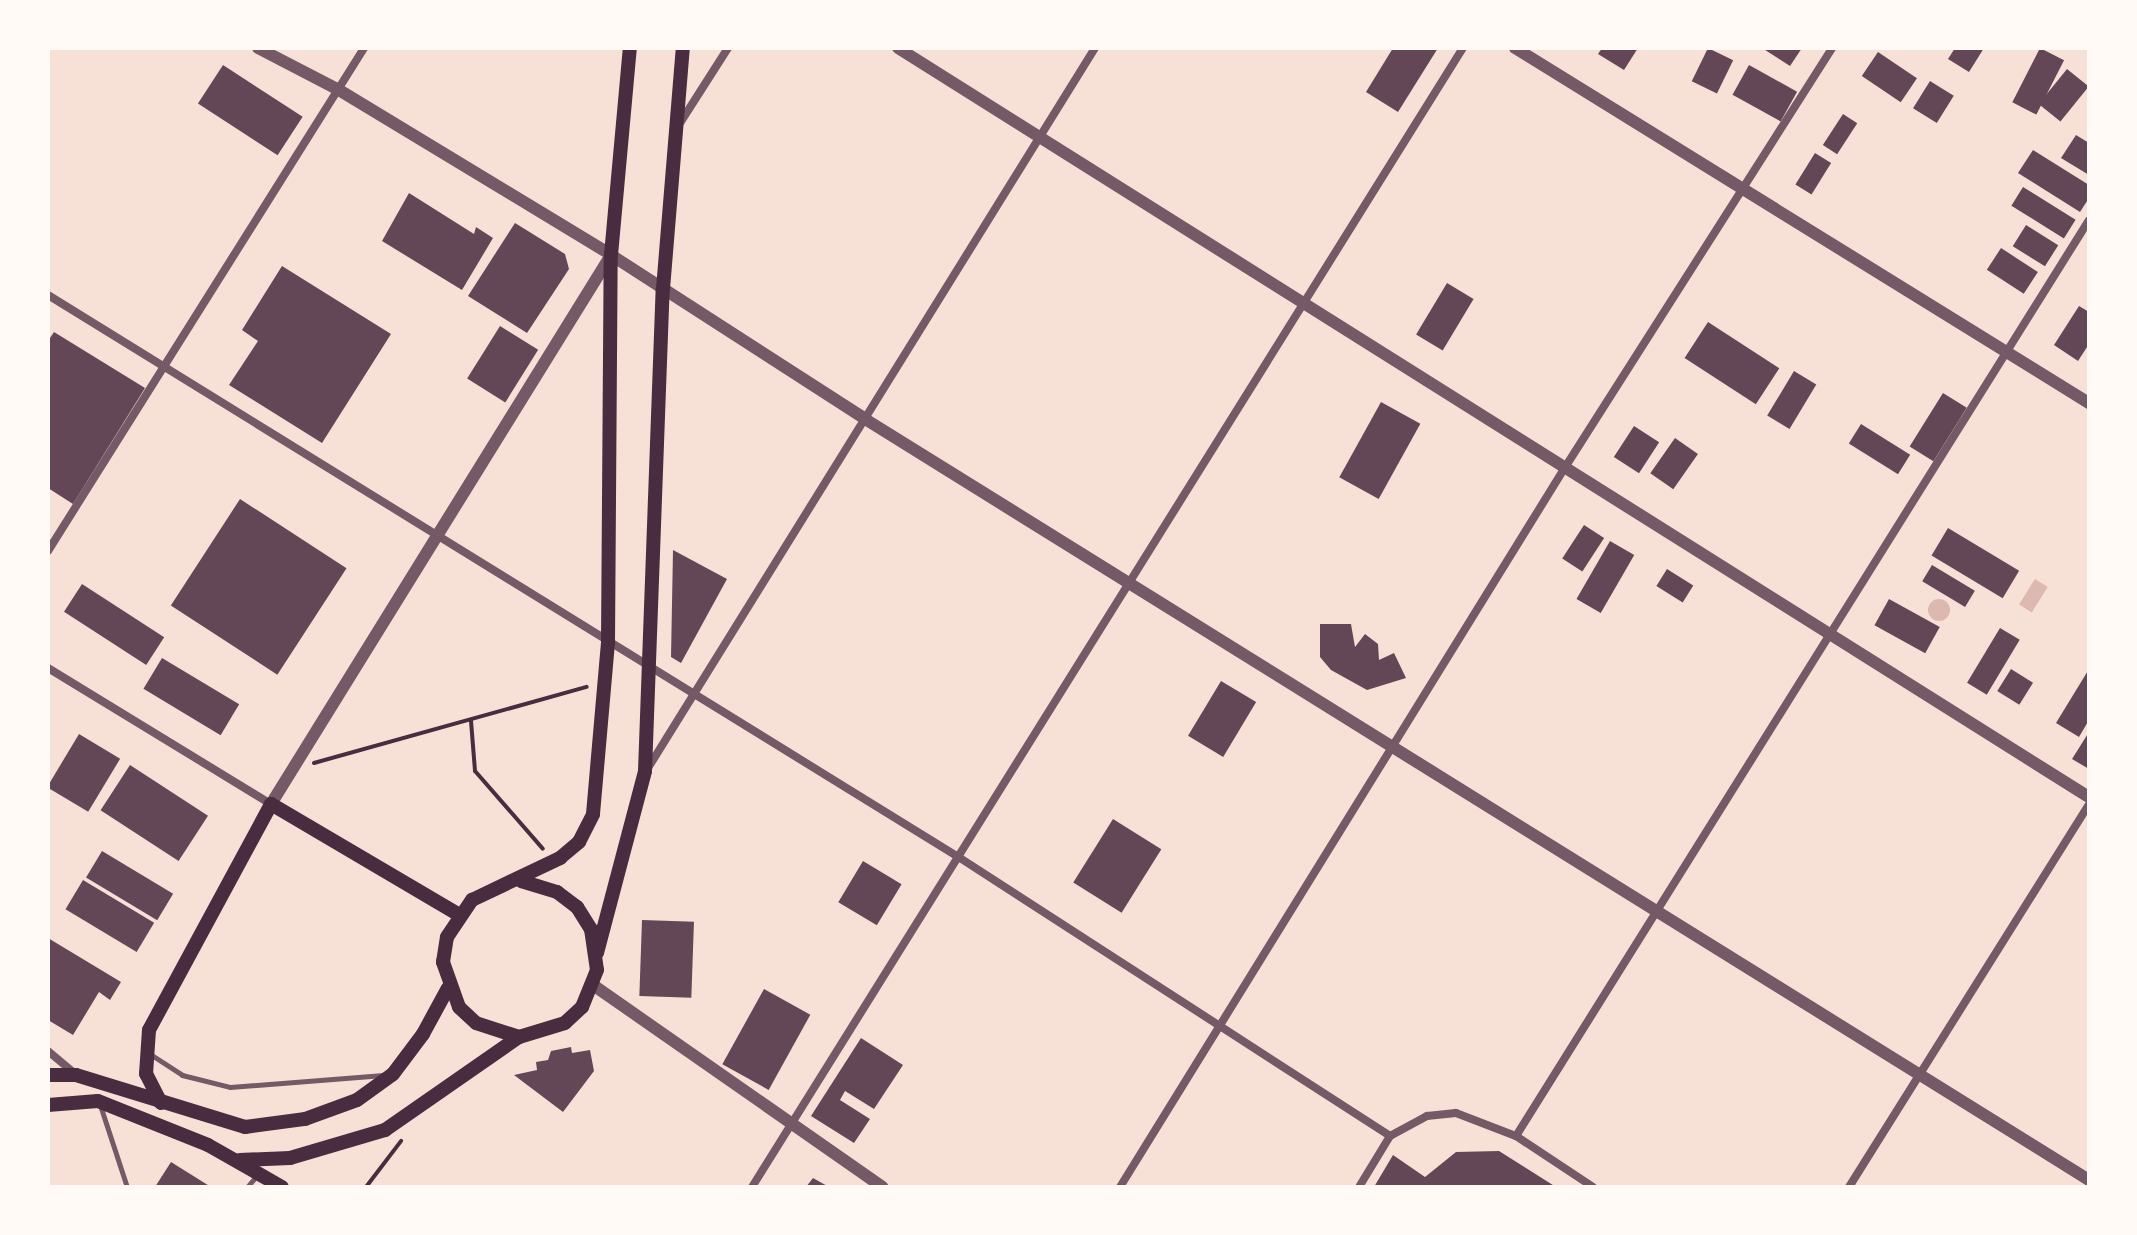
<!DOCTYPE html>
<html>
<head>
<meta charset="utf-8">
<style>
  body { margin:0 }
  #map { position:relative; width:2137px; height:1235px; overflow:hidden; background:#f7e1d7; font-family:Inter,sans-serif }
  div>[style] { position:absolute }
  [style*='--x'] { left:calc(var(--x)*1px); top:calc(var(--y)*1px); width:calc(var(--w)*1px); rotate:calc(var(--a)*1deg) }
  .water>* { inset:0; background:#dcb8b0; transform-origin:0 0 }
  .round { border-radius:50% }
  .building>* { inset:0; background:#644757; transform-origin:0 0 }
  .path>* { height:4px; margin:-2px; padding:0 2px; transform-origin:2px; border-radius:2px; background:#4a2c40 }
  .service>* { height:5px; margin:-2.5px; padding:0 2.5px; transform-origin:2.5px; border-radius:2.5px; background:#755966 }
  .minor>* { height:8px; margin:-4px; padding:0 4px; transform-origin:4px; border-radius:4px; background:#755966 }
  .tertiary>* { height:12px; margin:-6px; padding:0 6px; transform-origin:6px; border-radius:6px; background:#755966 }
  .secondary>* { height:14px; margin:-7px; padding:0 7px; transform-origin:7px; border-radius:7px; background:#4a2c40 }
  span { translate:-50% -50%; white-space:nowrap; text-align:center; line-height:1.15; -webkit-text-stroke:6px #fffaf5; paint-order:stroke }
  .frame { position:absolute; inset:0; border:50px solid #fffaf5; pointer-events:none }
</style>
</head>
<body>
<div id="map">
  <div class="water">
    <i style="left:2035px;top:579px;width:15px;height:30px;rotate:32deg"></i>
    <i class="round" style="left:1928px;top:599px;width:22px;height:22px"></i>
  </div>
  <div class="building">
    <i style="clip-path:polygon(1393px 48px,1438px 48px,1398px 112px,1366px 92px)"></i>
    <i style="clip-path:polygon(1602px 48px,1638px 48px,1624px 70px,1598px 54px)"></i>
    <i style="left:1708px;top:48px;width:28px;height:37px;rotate:26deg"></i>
    <i style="clip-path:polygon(1762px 48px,1802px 48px,1790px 66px)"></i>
    <i style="clip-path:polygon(1955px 48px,1984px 48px,1969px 72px,1948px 59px)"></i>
    <i style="left:2040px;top:48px;width:27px;height:61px;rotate:27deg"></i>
    <i style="left:1878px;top:52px;width:47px;height:29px;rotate:34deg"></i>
    <i style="left:223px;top:65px;width:95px;height:46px;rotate:33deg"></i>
    <i style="left:1749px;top:65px;width:55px;height:34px;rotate:29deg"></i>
    <i style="left:2067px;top:69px;width:28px;height:45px;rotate:39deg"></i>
    <i style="left:1930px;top:81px;width:28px;height:32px;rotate:32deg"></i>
    <i style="left:1843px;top:114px;width:17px;height:37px;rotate:33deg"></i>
    <i style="clip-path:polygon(2076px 135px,2089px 143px,2089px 175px,2061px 158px)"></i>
    <i style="clip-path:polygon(2033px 150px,2089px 185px,2089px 198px,2080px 212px,2018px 173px)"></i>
    <i style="left:1815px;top:153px;width:19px;height:37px;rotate:32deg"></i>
    <i style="left:2023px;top:187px;width:62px;height:22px;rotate:32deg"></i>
    <i style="clip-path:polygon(409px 193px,474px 234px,476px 227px,493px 238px,462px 290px,382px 241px)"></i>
    <i style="clip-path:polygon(515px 223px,565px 254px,569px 269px,527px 333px,468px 296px)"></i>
    <i style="left:2026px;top:225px;width:38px;height:25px;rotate:32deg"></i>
    <i style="left:2001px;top:248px;width:44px;height:26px;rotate:33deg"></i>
    <i style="clip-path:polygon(282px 266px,391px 334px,322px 443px,229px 385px,258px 341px,242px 330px)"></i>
    <i style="left:1447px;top:283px;width:31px;height:60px;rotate:31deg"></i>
    <i style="clip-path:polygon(2079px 306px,2089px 312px,2089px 344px,2078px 361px,2054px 345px)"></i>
    <i style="left:1708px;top:322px;width:85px;height:43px;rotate:33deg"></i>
    <i style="left:500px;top:326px;width:45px;height:62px;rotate:32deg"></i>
    <i style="clip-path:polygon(54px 332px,145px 388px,73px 504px,48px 488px,48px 341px)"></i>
    <i style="left:1794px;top:371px;width:26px;height:52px;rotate:31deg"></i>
    <i style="left:1943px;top:393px;width:28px;height:63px;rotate:32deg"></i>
    <i style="left:1381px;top:402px;width:45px;height:86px;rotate:29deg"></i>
    <i style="left:1861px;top:424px;width:58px;height:23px;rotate:32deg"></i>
    <i style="left:1634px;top:426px;width:30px;height:37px;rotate:33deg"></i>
    <i style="left:1675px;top:438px;width:28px;height:43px;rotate:35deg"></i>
    <i style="left:240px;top:499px;width:127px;height:127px;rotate:33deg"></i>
    <i style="left:1584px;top:525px;width:24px;height:40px;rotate:33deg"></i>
    <i style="left:1948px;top:528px;width:83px;height:32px;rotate:31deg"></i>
    <i style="left:1610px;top:541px;width:28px;height:67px;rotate:30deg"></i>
    <i style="clip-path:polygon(673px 550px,727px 579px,681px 663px,671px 657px)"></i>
    <i style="left:1932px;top:565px;width:50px;height:19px;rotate:31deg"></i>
    <i style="left:1667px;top:569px;width:31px;height:20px;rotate:32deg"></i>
    <i style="left:82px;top:584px;width:98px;height:33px;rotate:33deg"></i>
    <i style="left:1889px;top:599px;width:58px;height:30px;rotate:29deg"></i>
    <i style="clip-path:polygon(1320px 624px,1351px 624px,1355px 647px,1365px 634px,1378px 644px,1379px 660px,1394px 653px,1406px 678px,1367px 690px,1331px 670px,1320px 657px)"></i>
    <i style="left:2000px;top:628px;width:23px;height:64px;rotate:31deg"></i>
    <i style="left:162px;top:658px;width:90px;height:36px;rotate:31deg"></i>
    <i style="left:2011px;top:669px;width:26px;height:26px;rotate:32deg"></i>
    <i style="clip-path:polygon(2089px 669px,2089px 720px,2079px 737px,2056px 723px)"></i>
    <i style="left:1221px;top:681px;width:41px;height:64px;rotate:31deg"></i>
    <i style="clip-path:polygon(2089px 732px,2089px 769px,2072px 759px)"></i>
    <i style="left:79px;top:734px;width:48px;height:62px;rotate:31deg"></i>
    <i style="left:130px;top:765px;width:93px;height:54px;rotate:33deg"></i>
    <i style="left:1113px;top:819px;width:57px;height:75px;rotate:32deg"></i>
    <i style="left:102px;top:851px;width:83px;height:31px;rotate:31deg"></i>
    <i style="left:863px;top:861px;width:45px;height:48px;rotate:31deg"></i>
    <i style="left:83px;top:880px;width:83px;height:34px;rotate:31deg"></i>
    <i style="left:642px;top:920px;width:52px;height:76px;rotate:2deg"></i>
    <i style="clip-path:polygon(48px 938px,121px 982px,110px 1000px,99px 992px,73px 1035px,48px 1020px)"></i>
    <i style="left:764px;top:989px;width:53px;height:86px;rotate:29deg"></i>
    <i style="clip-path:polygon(861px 1038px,903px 1065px,874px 1109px,845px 1091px,840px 1100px,870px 1119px,854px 1143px,811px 1116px)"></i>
    <i style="clip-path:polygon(571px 1047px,572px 1053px,590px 1050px,594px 1071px,563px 1112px,514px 1075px,537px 1070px,536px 1062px,548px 1060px,551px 1051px)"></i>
    <i style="clip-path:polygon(1499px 1151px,1556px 1187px,1374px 1187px,1393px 1155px,1425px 1177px,1456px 1152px)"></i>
    <i style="clip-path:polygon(171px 1162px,211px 1187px,155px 1187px)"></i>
    <i style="clip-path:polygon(813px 1178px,829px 1187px,806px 1187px)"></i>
  </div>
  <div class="path">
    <i style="--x:471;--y:721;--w:50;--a:85.4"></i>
    <i style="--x:475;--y:771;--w:103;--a:48.9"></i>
    <i style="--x:314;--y:763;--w:283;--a:-15.6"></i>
    <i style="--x:366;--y:1187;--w:58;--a:-52.7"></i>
  </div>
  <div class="service">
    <i style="--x:150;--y:1054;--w:38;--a:33"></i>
    <i style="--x:182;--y:1075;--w:49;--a:14"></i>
    <i style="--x:230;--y:1087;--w:154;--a:-4.5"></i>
    <i style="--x:100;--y:1105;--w:86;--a:71.8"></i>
    <i style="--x:247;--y:1187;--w:16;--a:-50"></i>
  </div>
  <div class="minor">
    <i style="--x:680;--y:123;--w:89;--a:-57.4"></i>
    <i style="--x:48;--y:295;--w:1072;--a:31.69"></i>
    <i style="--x:960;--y:858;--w:512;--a:32.88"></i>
    <i style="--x:48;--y:551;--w:594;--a:-57.86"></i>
    <i style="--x:48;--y:668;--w:261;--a:31.4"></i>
    <i style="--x:648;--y:768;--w:847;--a:-58.17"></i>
    <i style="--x:48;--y:1051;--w:35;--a:40"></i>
    <i style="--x:1516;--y:1136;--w:1080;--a:-57.97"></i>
    <i style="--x:752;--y:1187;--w:1343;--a:-58.03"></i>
    <i style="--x:1120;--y:1187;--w:844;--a:-58.27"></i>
    <i style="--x:1564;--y:469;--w:499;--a:-57.5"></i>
    <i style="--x:1359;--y:1187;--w:60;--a:-58.7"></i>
    <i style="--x:1390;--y:1136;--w:42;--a:-28.4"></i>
    <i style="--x:1427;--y:1116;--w:29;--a:-6"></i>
    <i style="--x:1456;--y:1113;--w:64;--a:21"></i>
    <i style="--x:1516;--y:1136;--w:92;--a:33.5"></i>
    <i style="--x:1849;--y:1187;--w:451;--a:-57.9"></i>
  </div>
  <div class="tertiary">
    <i style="--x:258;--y:48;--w:91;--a:27.4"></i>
    <i style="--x:339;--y:90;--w:318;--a:31.2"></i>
    <i style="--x:611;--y:255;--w:302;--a:32.8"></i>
    <i style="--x:865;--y:419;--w:1441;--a:31.87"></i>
    <i style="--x:898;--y:48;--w:1407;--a:32.17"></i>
    <i style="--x:1515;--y:48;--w:675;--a:31.74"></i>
    <i style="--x:271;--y:804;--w:646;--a:-58.23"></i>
    <i style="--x:593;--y:985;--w:353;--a:34.9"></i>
  </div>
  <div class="secondary">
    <i style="--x:521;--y:881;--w:38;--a:17"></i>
    <i style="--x:557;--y:892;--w:25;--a:37"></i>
    <i style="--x:577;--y:907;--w:26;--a:58"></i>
    <i style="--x:591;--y:929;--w:41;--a:81.7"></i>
    <i style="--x:597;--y:970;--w:40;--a:112"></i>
    <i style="--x:582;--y:1007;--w:23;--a:137"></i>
    <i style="--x:565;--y:1023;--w:48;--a:163.1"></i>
    <i style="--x:519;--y:1037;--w:45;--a:-162"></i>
    <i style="--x:476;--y:1023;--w:23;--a:-137"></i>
    <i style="--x:459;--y:1007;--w:48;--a:-109.6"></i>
    <i style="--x:443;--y:962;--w:25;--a:-81"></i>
    <i style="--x:447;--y:937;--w:45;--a:-56"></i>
    <i style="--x:472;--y:900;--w:98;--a:-25.5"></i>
    <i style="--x:560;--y:858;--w:25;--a:-40"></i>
    <i style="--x:579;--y:842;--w:31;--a:-63"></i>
    <i style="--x:593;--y:814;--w:173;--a:-85"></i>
    <i style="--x:608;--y:642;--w:387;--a:-89.6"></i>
    <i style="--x:611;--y:255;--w:208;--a:-84.8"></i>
    <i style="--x:597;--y:953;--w:188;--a:-75.2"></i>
    <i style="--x:645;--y:771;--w:482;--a:-87.9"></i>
    <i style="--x:663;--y:289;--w:242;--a:-85.3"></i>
    <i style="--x:48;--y:1075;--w:28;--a:0"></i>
    <i style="--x:76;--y:1075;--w:177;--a:17.1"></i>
    <i style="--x:245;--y:1127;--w:61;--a:-7.6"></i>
    <i style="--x:305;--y:1119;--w:55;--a:-20.1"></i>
    <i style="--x:357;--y:1100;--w:44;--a:-35.8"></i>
    <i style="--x:393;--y:1074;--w:50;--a:-53.1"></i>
    <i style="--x:423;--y:1034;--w:52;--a:-61.5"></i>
    <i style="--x:161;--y:1103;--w:33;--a:-117"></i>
    <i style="--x:146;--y:1074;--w:44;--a:-86.1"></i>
    <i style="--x:149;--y:1030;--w:257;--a:-61.6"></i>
    <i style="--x:271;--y:804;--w:217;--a:30.5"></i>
    <i style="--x:48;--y:1105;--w:50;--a:-4.6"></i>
    <i style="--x:98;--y:1101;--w:118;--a:21.8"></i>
    <i style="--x:208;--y:1145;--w:85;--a:29.6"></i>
    <i style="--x:240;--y:1160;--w:50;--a:-2.3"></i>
    <i style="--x:290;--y:1158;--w:99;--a:-16.4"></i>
    <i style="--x:385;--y:1130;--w:163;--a:-34.8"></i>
  </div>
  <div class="frame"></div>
</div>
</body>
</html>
